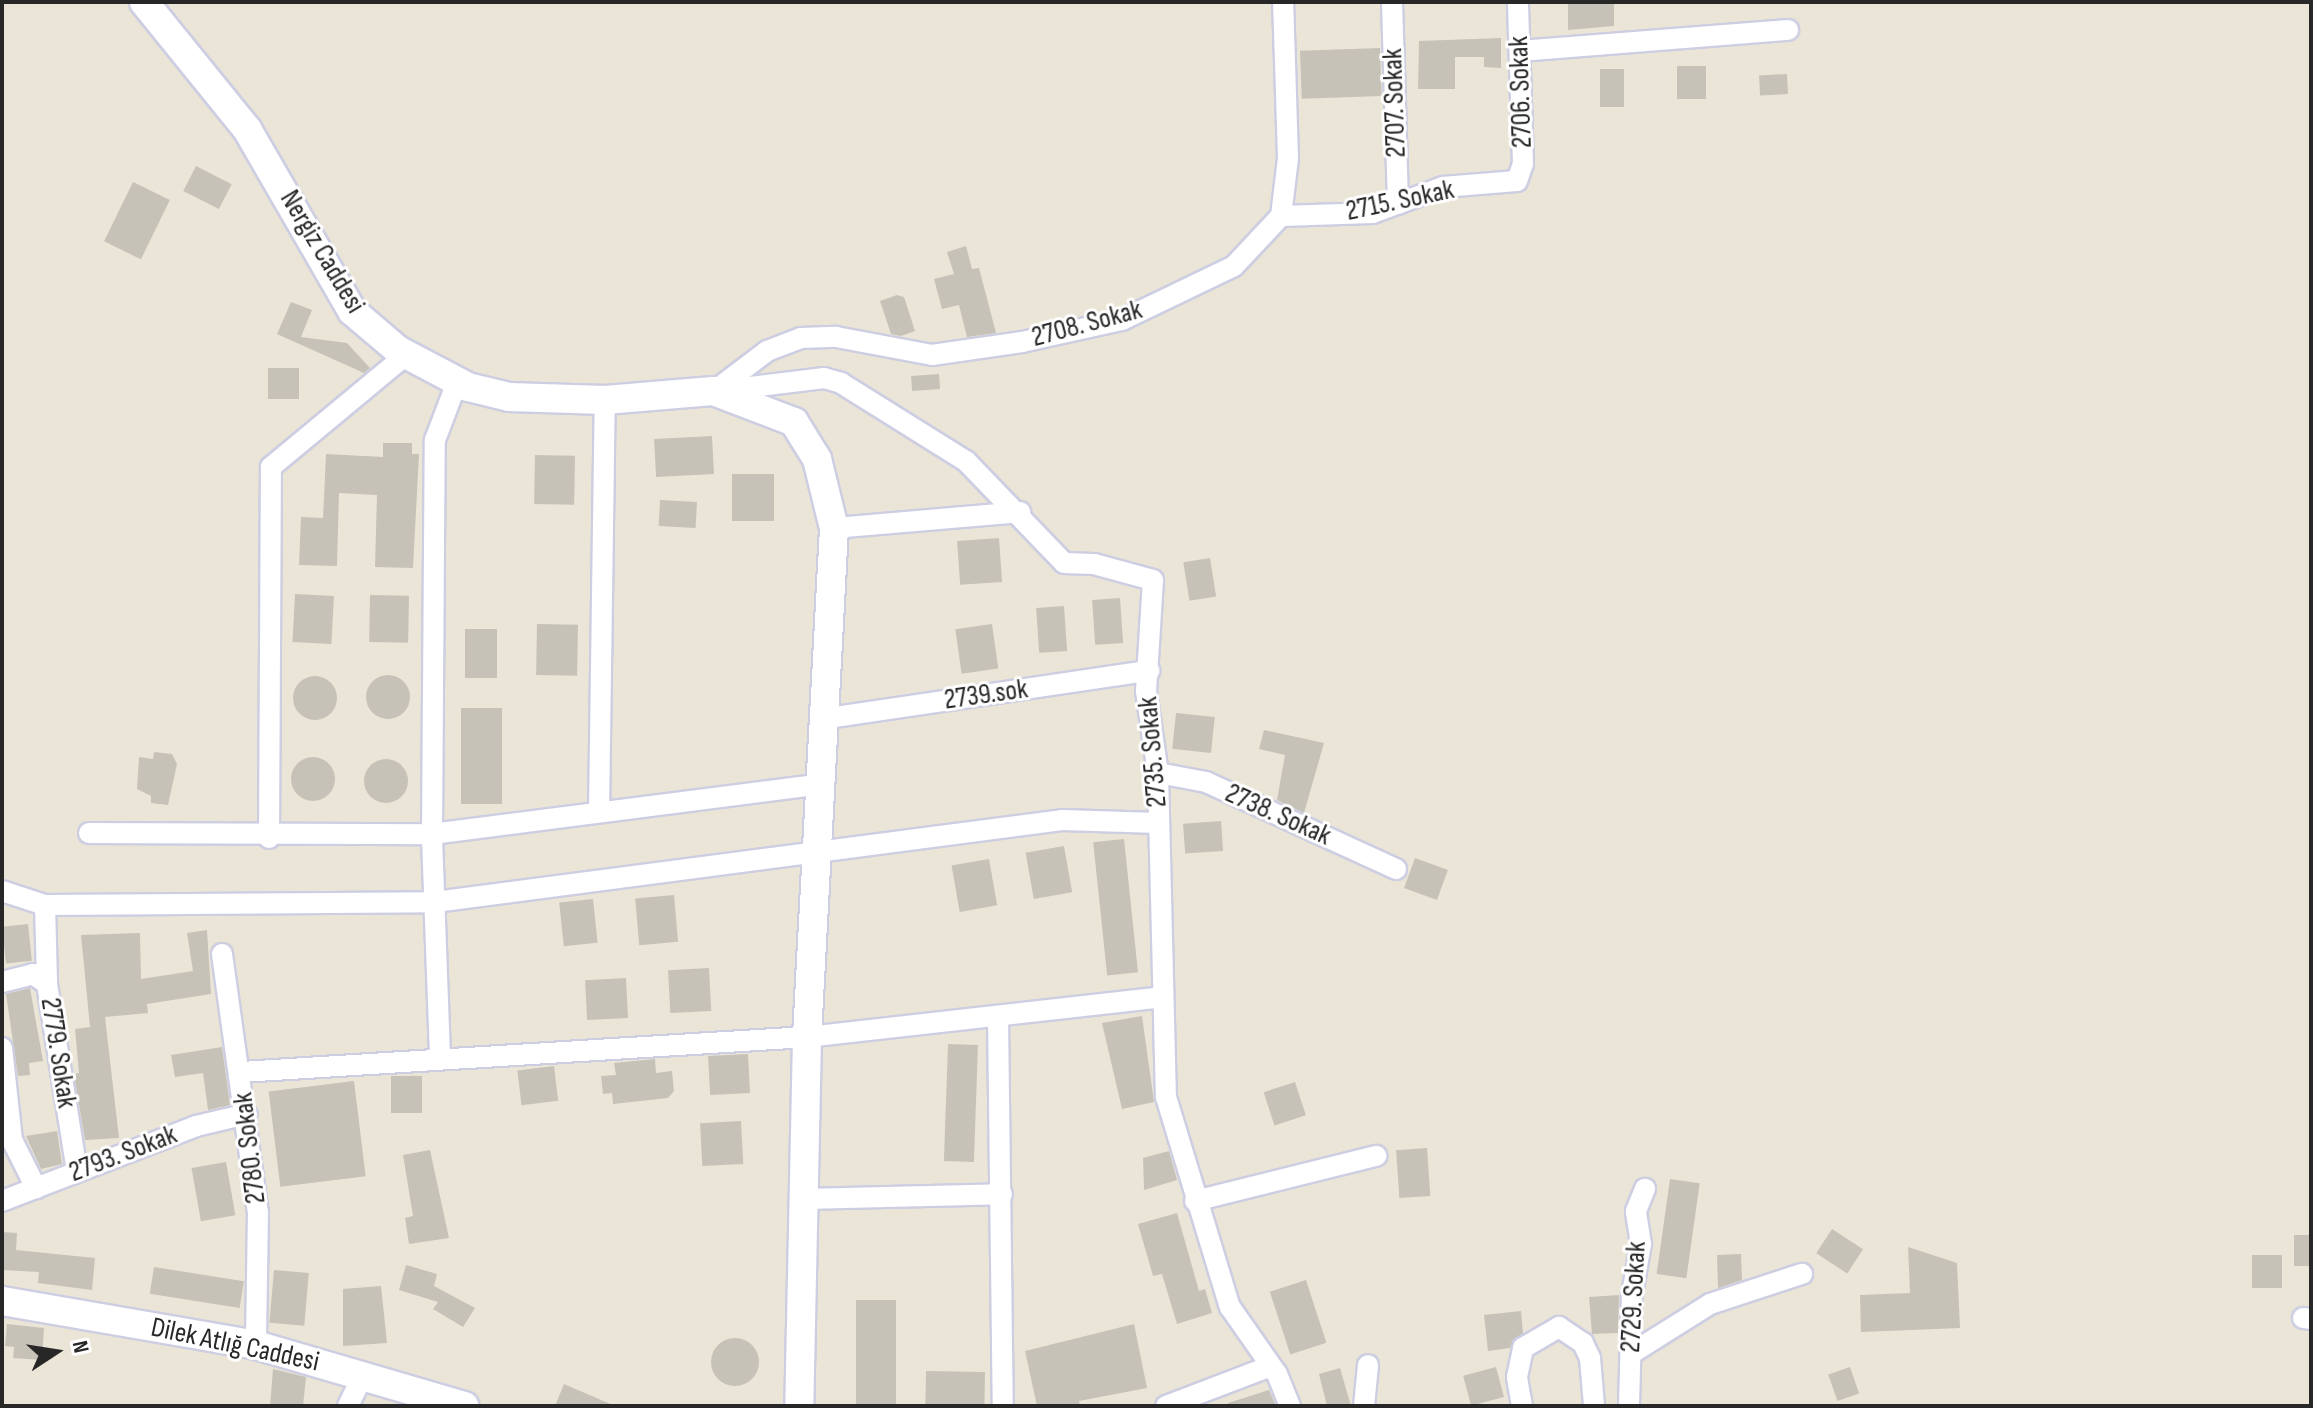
<!DOCTYPE html>
<html>
<head>
<meta charset="utf-8">
<style>
  body { margin:0 }
  #map { position:relative; width:2313px; height:1408px; overflow:hidden; background:#ebe5d7; font-family:"Sofia Sans Condensed",sans-serif }
  div>[style] { position:absolute }
  [style*='--x'] { left:calc(var(--x)*1px); top:calc(var(--y)*1px); width:calc(var(--w)*1px); rotate:calc(var(--a)*1deg) }
  .building>* { inset:0; background:#c6c2b8; transform-origin:0 0 }
  .round { border-radius:50% }
  .roads { filter:drop-shadow(2px 0 #cdcee2) drop-shadow(-2px 0 #cdcee2) drop-shadow(0 2px #cdcee2) drop-shadow(0 -2px #cdcee2) }
  .street>* { height:20px; margin:-10px; padding:0 10px; transform-origin:10px; border-radius:10px; background:#fff }
  .secondary>* { height:28px; margin:-14px; padding:0 14px; transform-origin:14px; border-radius:14px; background:#fff }
  span { translate:-50% -50%; white-space:nowrap; text-align:center; line-height:1.15; -webkit-text-stroke:6px #fff; paint-order:stroke }
  .street-label { font-size:28px; color:#272727 }
  .frame { position:absolute; inset:0; border:4px solid #272727; pointer-events:none }
  .north { position:absolute; left:16px; top:1312px; width:80px; height:80px; -webkit-text-stroke:6px #fff; paint-order:stroke; rotate:78deg; font-size:22px; font-weight:700; line-height:32px; text-align:center; color:#272727 }
  .north::after { content:''; display:block; margin:auto; width:28px; height:36px; background:#272727; clip-path:polygon(50% 0,100% 100%,50% 72%,0 100%) }
</style>
</head>
<body>
<div id="map">
  <div class="building">
    <i style="clip-path:polygon(1568px 2px,1614px 2px,1614px 26px,1568px 30px)"></i>
    <i style="clip-path:polygon(1501px 38px,1501px 68px,1484px 67px,1484px 57px,1455px 57px,1455px 89px,1418px 89px,1419px 41px)"></i>
    <i style="left:1380px;top:48px;width:48px;height:80px;rotate:88deg"></i>
    <i style="left:1677px;top:66px;width:29px;height:33px"></i>
    <i style="left:1600px;top:69px;width:24px;height:38px"></i>
    <i style="left:1787px;top:74px;width:20px;height:28px;rotate:87deg"></i>
    <i style="left:196px;top:166px;width:40px;height:28px;rotate:27deg"></i>
    <i style="left:133px;top:182px;width:41px;height:66px;rotate:26deg"></i>
    <i style="clip-path:polygon(966px 246px,972px 269px,979px 268px,996px 333px,967px 337px,959px 305px,942px 309px,934px 279px,954px 274px,947px 252px)"></i>
    <i style="clip-path:polygon(897px 295px,904px 297px,915px 331px,901px 336px,891px 334px,880px 301px)"></i>
    <i style="clip-path:polygon(291px 302px,312px 310px,301px 337px,347px 343px,370px 368px,364px 373px,277px 334px)"></i>
    <i style="left:268px;top:368px;width:31px;height:31px"></i>
    <i style="left:939px;top:374px;width:15px;height:28px;rotate:86deg"></i>
    <i style="left:712px;top:436px;width:38px;height:58px;rotate:87deg"></i>
    <i style="clip-path:polygon(383px 443px,412px 443px,412px 454px,419px 454px,413px 568px,375px 567px,377px 495px,339px 493px,337px 566px,299px 565px,301px 517px,323px 518px,326px 454px,383px 457px)"></i>
    <i style="left:535px;top:455px;width:40px;height:49px;rotate:1deg"></i>
    <i style="left:732px;top:474px;width:42px;height:47px"></i>
    <i style="left:660px;top:500px;width:37px;height:26px;rotate:3deg"></i>
    <i style="left:999px;top:538px;width:44px;height:42px;rotate:86deg"></i>
    <i style="left:1210px;top:558px;width:39px;height:27px;rotate:81deg"></i>
    <i style="left:295px;top:594px;width:39px;height:48px;rotate:3deg"></i>
    <i style="left:370px;top:595px;width:39px;height:47px;rotate:1deg"></i>
    <i style="left:1120px;top:598px;width:45px;height:28px;rotate:86deg"></i>
    <i style="left:1064px;top:606px;width:45px;height:28px;rotate:86deg"></i>
    <i style="left:537px;top:624px;width:41px;height:51px;rotate:1deg"></i>
    <i style="left:992px;top:624px;width:45px;height:37px;rotate:82deg"></i>
    <i style="left:465px;top:629px;width:32px;height:49px"></i>
    <i class="round" style="left:366px;top:675px;width:44px;height:44px"></i>
    <i class="round" style="left:293px;top:676px;width:44px;height:44px"></i>
    <i style="left:461px;top:708px;width:41px;height:96px"></i>
    <i style="left:1176px;top:713px;width:39px;height:36px;rotate:6deg"></i>
    <i style="clip-path:polygon(1264px 730px,1324px 743px,1304px 813px,1277px 800px,1285px 755px,1259px 749px)"></i>
    <i style="clip-path:polygon(154px 752px,172px 754px,177px 764px,168px 805px,151px 803px,151px 796px,137px 789px,139px 757px,153px 759px)"></i>
    <i class="round" style="left:291px;top:757px;width:44px;height:44px"></i>
    <i class="round" style="left:364px;top:759px;width:44px;height:44px"></i>
    <i style="left:1221px;top:821px;width:30px;height:38px;rotate:86deg"></i>
    <i style="left:1124px;top:839px;width:134px;height:31px;rotate:84deg"></i>
    <i style="left:1064px;top:846px;width:47px;height:39px;rotate:80deg"></i>
    <i style="left:1415px;top:858px;width:35px;height:32px;rotate:20deg"></i>
    <i style="left:989px;top:859px;width:47px;height:38px;rotate:80deg"></i>
    <i style="left:674px;top:895px;width:47px;height:39px;rotate:85deg"></i>
    <i style="left:593px;top:899px;width:44px;height:34px;rotate:84deg"></i>
    <i style="left:28px;top:924px;width:37px;height:26px;rotate:84deg"></i>
    <i style="clip-path:polygon(207px 930px,211px 994px,147px 1004px,148px 1013px,105px 1017px,119px 1138px,85px 1140px,74px 1074px,79px 1073px,75px 1029px,90px 1027px,81px 935px,140px 933px,141px 979px,193px 971px,187px 933px)"></i>
    <i style="left:709px;top:968px;width:43px;height:41px;rotate:87deg"></i>
    <i style="left:626px;top:978px;width:40px;height:41px;rotate:87deg"></i>
    <i style="clip-path:polygon(30px 988px,43px 1061px,29px 1063px,30px 1075px,18px 1076px,6px 994px)"></i>
    <i style="clip-path:polygon(1142px 1016px,1154px 1102px,1122px 1109px,1102px 1023px)"></i>
    <i style="left:948px;top:1044px;width:30px;height:117px;rotate:2deg"></i>
    <i style="clip-path:polygon(222px 1047px,230px 1105px,208px 1110px,203px 1073px,175px 1077px,171px 1055px)"></i>
    <i style="left:748px;top:1054px;width:39px;height:40px;rotate:87deg"></i>
    <i style="clip-path:polygon(655px 1059px,656px 1073px,672px 1071px,674px 1091px,668px 1098px,613px 1104px,612px 1093px,603px 1094px,601px 1076px,616px 1075px,614px 1063px)"></i>
    <i style="left:554px;top:1066px;width:35px;height:37px;rotate:83deg"></i>
    <i style="left:391px;top:1076px;width:31px;height:37px"></i>
    <i style="left:354px;top:1081px;width:96px;height:86px;rotate:83deg"></i>
    <i style="left:1295px;top:1082px;width:35px;height:33px;rotate:72deg"></i>
    <i style="left:741px;top:1121px;width:43px;height:41px;rotate:87deg"></i>
    <i style="clip-path:polygon(57px 1131px,62px 1164px,41px 1169px,26px 1136px)"></i>
    <i style="left:1427px;top:1148px;width:48px;height:31px;rotate:86deg"></i>
    <i style="clip-path:polygon(430px 1150px,449px 1238px,409px 1244px,405px 1218px,413px 1216px,403px 1155px)"></i>
    <i style="clip-path:polygon(1169px 1151px,1177px 1180px,1144px 1190px,1143px 1158px)"></i>
    <i style="left:226px;top:1162px;width:54px;height:35px;rotate:80deg"></i>
    <i style="left:1670px;top:1179px;width:30px;height:96px;rotate:8deg"></i>
    <i style="clip-path:polygon(1177px 1213px,1199px 1291px,1205px 1289px,1212px 1313px,1177px 1324px,1162px 1274px,1153px 1276px,1138px 1224px)"></i>
    <i style="left:1832px;top:1229px;width:37px;height:29px;rotate:33deg"></i>
    <i style="clip-path:polygon(2px 1232px,17px 1233px,16px 1250px,95px 1258px,92px 1290px,38px 1283px,39px 1272px,2px 1270px)"></i>
    <i style="left:2311px;top:1235px;width:31px;height:17px;rotate:90deg"></i>
    <i style="clip-path:polygon(1908px 1247px,1957px 1263px,1960px 1328px,1861px 1332px,1860px 1295px,1910px 1293px)"></i>
    <i style="clip-path:polygon(1741px 1254px,1742px 1280px,1718px 1288px,1717px 1255px)"></i>
    <i style="left:2282px;top:1255px;width:33px;height:30px;rotate:90deg"></i>
    <i style="clip-path:polygon(406px 1265px,437px 1274px,434px 1286px,475px 1308px,463px 1327px,433px 1309px,438px 1302px,399px 1290px)"></i>
    <i style="left:154px;top:1267px;width:91px;height:27px;rotate:9deg"></i>
    <i style="left:274px;top:1270px;width:35px;height:53px;rotate:5deg"></i>
    <i style="left:1306px;top:1280px;width:66px;height:38px;rotate:72deg"></i>
    <i style="clip-path:polygon(381px 1286px,387px 1343px,343px 1346px,343px 1289px)"></i>
    <i style="clip-path:polygon(1619px 1295px,1618px 1333px,1592px 1334px,1589px 1297px)"></i>
    <i style="left:856px;top:1300px;width:40px;height:104px"></i>
    <i style="clip-path:polygon(1521px 1311px,1523px 1333px,1510px 1348px,1488px 1351px,1484px 1315px)"></i>
    <i style="clip-path:polygon(7px 1324px,44px 1328px,42px 1360px,13px 1358px,14px 1347px,5px 1346px)"></i>
    <i style="clip-path:polygon(1134px 1324px,1147px 1388px,1079px 1401px,1080px 1406px,1037px 1406px,1025px 1351px)"></i>
    <i class="round" style="left:711px;top:1338px;width:48px;height:48px"></i>
    <i style="left:1496px;top:1367px;width:31px;height:34px;rotate:75deg"></i>
    <i style="left:1850px;top:1367px;width:28px;height:23px;rotate:71deg"></i>
    <i style="clip-path:polygon(1340px 1368px,1351px 1406px,1327px 1406px,1319px 1374px)"></i>
    <i style="clip-path:polygon(273px 1369px,306px 1377px,303px 1406px,270px 1406px)"></i>
    <i style="left:926px;top:1371px;width:59px;height:35px;rotate:1deg"></i>
    <i style="clip-path:polygon(564px 1384px,615px 1406px,555px 1406px)"></i>
    <i style="clip-path:polygon(1269px 1390px,1276px 1406px,1228px 1406px,1228px 1403px)"></i>
  </div>
  <div class="roads">
    <div class="street">
      <i style="--x:1392;--y:2;--w:202;--a:88.3"></i>
      <i style="--x:1520;--y:51;--w:269;--a:-4.5"></i>
      <i style="--x:1281;--y:216;--w:92;--a:-1.9"></i>
      <i style="--x:1373;--y:213;--w:75;--a:-20.4"></i>
      <i style="--x:1443;--y:187;--w:74;--a:-4.6"></i>
      <i style="--x:1517;--y:181;--w:18;--a:-71"></i>
      <i style="--x:1523;--y:164;--w:162;--a:-91.8"></i>
      <i style="--x:717;--y:389;--w:63;--a:-37.2"></i>
      <i style="--x:767;--y:351;--w:36;--a:-21"></i>
      <i style="--x:801;--y:338;--w:35;--a:-2"></i>
      <i style="--x:836;--y:337;--w:98;--a:10.6"></i>
      <i style="--x:932;--y:355;--w:91;--a:-8.2"></i>
      <i style="--x:1022;--y:342;--w:102;--a:-12.4"></i>
      <i style="--x:1122;--y:320;--w:124;--a:-25.7"></i>
      <i style="--x:1234;--y:266;--w:69;--a:-46.8"></i>
      <i style="--x:1281;--y:216;--w:58;--a:-83.1"></i>
      <i style="--x:1288;--y:158;--w:156;--a:-91.8"></i>
      <i style="--x:718;--y:391;--w:107;--a:-7"></i>
      <i style="--x:824;--y:378;--w:18;--a:16"></i>
      <i style="--x:841;--y:383;--w:147;--a:32"></i>
      <i style="--x:966;--y:461;--w:141;--a:46.1"></i>
      <i style="--x:1064;--y:563;--w:30;--a:2"></i>
      <i style="--x:1094;--y:564;--w:61;--a:15.2"></i>
      <i style="--x:1153;--y:580;--w:111;--a:93.6"></i>
      <i style="--x:1146;--y:691;--w:83;--a:81.7"></i>
      <i style="--x:1158;--y:773;--w:324;--a:88.6"></i>
      <i style="--x:1166;--y:1097;--w:220;--a:73.1"></i>
      <i style="--x:1230;--y:1307;--w:82;--a:55"></i>
      <i style="--x:1277;--y:1374;--w:35;--a:68"></i>
      <i style="--x:834;--y:528;--w:187;--a:-4.9"></i>
      <i style="--x:822;--y:719;--w:331;--a:-8.4"></i>
      <i style="--x:1158;--y:773;--w:49;--a:10.6"></i>
      <i style="--x:1206;--y:782;--w:209;--a:24.6"></i>
      <i style="--x:599;--y:812;--w:412;--a:-89.2"></i>
      <i style="--x:89;--y:833;--w:343;--a:0.2"></i>
      <i style="--x:432;--y:834;--w:391;--a:-7.3"></i>
      <i style="--x:269;--y:838;--w:371;--a:-89.7"></i>
      <i style="--x:271;--y:467;--w:175;--a:-39.7"></i>
      <i style="--x:2;--y:891;--w:45;--a:18"></i>
      <i style="--x:45;--y:905;--w:390;--a:-0.4"></i>
      <i style="--x:435;--y:902;--w:632;--a:-7.45"></i>
      <i style="--x:1062;--y:820;--w:97;--a:1.8"></i>
      <i style="--x:45;--y:905;--w:79;--a:88.5"></i>
      <i style="--x:222;--y:954;--w:260;--a:82.1"></i>
      <i style="--x:258;--y:1212;--w:133;--a:90.9"></i>
      <i style="--x:2;--y:982;--w:32;--a:-14"></i>
      <i style="--x:33;--y:974;--w:17;--a:36"></i>
      <i style="--x:47;--y:984;--w:190;--a:80.9"></i>
      <i style="--x:998;--y:1016;--w:390;--a:89.3"></i>
      <i style="--x:2;--y:1048;--w:93;--a:83.8"></i>
      <i style="--x:12;--y:1140;--w:54;--a:63.4"></i>
      <i style="--x:440;--y:1056;--w:222;--a:-92.1"></i>
      <i style="--x:432;--y:834;--w:394;--a:-89.6"></i>
      <i style="--x:435;--y:440;--w:62;--a:-69.2"></i>
      <i style="--x:241;--y:1072;--w:567;--a:-3.54"></i>
      <i style="--x:807;--y:1037;--w:358;--a:-6.4"></i>
      <i style="--x:803;--y:1199;--w:199;--a:-1.4"></i>
      <i style="--x:2;--y:1201;--w:208;--a:-21.1"></i>
      <i style="--x:196;--y:1126;--w:52;--a:-13.2"></i>
      <i style="--x:1195;--y:1201;--w:187;--a:-14"></i>
      <i style="--x:2303;--y:1318;--w:8;--a:7"></i>
      <i style="--x:1632;--y:1353;--w:92;--a:-32.1"></i>
      <i style="--x:1710;--y:1304;--w:97;--a:-18.1"></i>
      <i style="--x:348;--y:1406;--w:37;--a:-64"></i>
      <i style="--x:1166;--y:1406;--w:112;--a:-20.9"></i>
      <i style="--x:1364;--y:1406;--w:41;--a:-84.4"></i>
      <i style="--x:1522;--y:1406;--w:29;--a:-100"></i>
      <i style="--x:1517;--y:1377;--w:30;--a:-78"></i>
      <i style="--x:1523;--y:1348;--w:42;--a:-30.3"></i>
      <i style="--x:1559;--y:1327;--w:29;--a:34"></i>
      <i style="--x:1583;--y:1343;--w:17;--a:65"></i>
      <i style="--x:1590;--y:1358;--w:48;--a:85.2"></i>
      <i style="--x:1629;--y:1406;--w:112;--a:-88.5"></i>
      <i style="--x:1632;--y:1294;--w:51;--a:-79.8"></i>
      <i style="--x:1641;--y:1244;--w:33;--a:-99"></i>
      <i style="--x:1636;--y:1211;--w:24;--a:-68"></i>
    </div>
    <div class="secondary">
      <i style="--x:144;--y:2;--w:164;--a:51"></i>
      <i style="--x:247;--y:129;--w:210;--a:60"></i>
      <i style="--x:352;--y:311;--w:60;--a:40.3"></i>
      <i style="--x:398;--y:350;--w:79;--a:27.9"></i>
      <i style="--x:468;--y:387;--w:42;--a:13.7"></i>
      <i style="--x:509;--y:397;--w:96;--a:1.8"></i>
      <i style="--x:605;--y:400;--w:108;--a:-4.8"></i>
      <i style="--x:713;--y:391;--w:87;--a:20.9"></i>
      <i style="--x:794;--y:422;--w:44;--a:58.1"></i>
      <i style="--x:817;--y:459;--w:71;--a:76.2"></i>
      <i style="--x:834;--y:528;--w:510;--a:93.04"></i>
      <i style="--x:807;--y:1037;--w:369;--a:91.2"></i>
      <i style="--x:2;--y:1301;--w:258;--a:9.8"></i>
      <i style="--x:256;--y:1345;--w:217;--a:16.3"></i>
    </div>
  </div>
  <div class="street-label">
    <span style="left:1521px;top:92px;rotate:-92deg">2706. Sokak</span>
    <span style="left:1395px;top:103px;rotate:-92deg">2707. Sokak</span>
    <span style="left:1400px;top:201px;rotate:-12deg">2715. Sokak</span>
    <span style="left:322px;top:252px;rotate:59deg">Nergiz Caddesi</span>
    <span style="left:1087px;top:324px;rotate:-15deg">2708. Sokak</span>
    <span style="left:986px;top:695px;rotate:-8deg">2739.sok</span>
    <span style="left:1153px;top:752px;rotate:-95deg">2735. Sokak</span>
    <span style="left:1278px;top:815px;rotate:24deg">2738. Sokak</span>
    <span style="left:58px;top:1053px;rotate:81deg">2779. Sokak</span>
    <span style="left:250px;top:1148px;rotate:-97deg">2780. Sokak</span>
    <span style="left:123px;top:1154px;rotate:-21deg">2793. Sokak</span>
    <span style="left:1634px;top:1297px;rotate:-87deg">2729. Sokak</span>
    <span style="left:235px;top:1345px;rotate:12deg">Dilek Atlığ Caddesi</span>
  </div>
  <div class="frame"></div>
  <div class="north">N</div>
</div>
</body>
</html>
